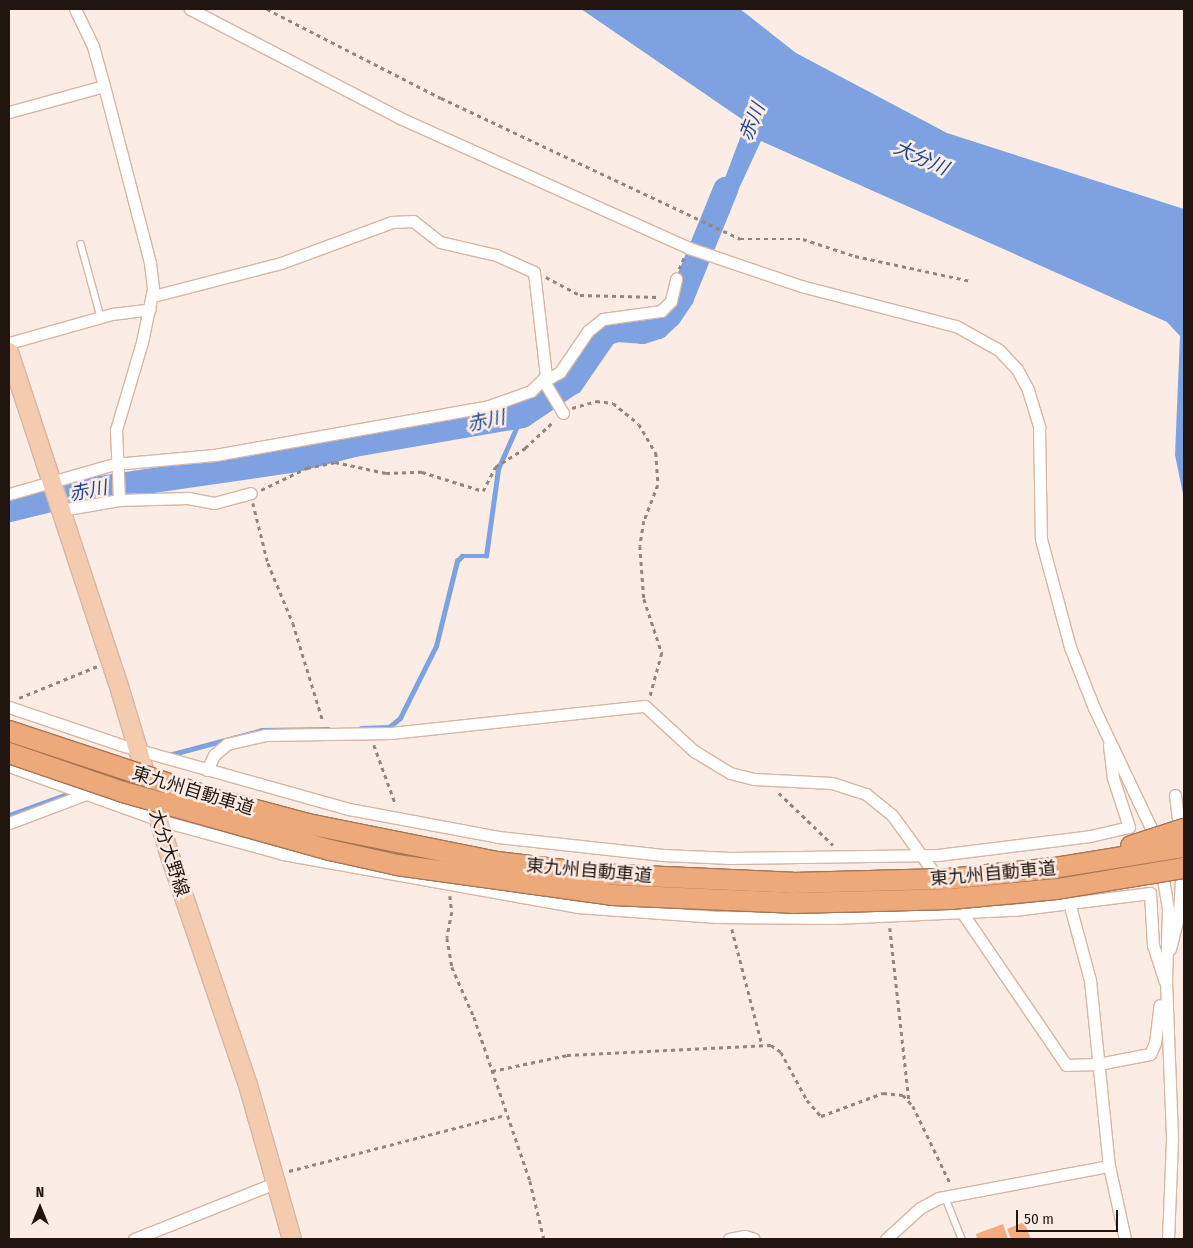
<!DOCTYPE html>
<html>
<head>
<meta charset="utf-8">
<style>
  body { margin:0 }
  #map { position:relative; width:1193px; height:1248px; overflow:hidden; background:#fbede5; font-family:"Fira Sans Condensed","Noto Sans JP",sans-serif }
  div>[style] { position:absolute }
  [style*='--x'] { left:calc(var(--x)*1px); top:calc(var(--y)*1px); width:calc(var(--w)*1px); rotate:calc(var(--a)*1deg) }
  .water>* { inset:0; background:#7ea2e1 }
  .stream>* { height:4.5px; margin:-2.25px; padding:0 2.25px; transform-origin:2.25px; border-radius:2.25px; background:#7ea2e1 }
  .river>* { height:25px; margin:-12.5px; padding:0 12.5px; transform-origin:12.5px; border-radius:12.5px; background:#7ea2e1 }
  .building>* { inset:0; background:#f3ac82 }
  .path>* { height:2.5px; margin-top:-1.25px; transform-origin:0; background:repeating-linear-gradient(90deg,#93867f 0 4px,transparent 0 8px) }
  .roads { filter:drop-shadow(1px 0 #d7b6a3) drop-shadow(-1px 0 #d7b6a3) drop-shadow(0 1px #d7b6a3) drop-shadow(0 -1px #d7b6a3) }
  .service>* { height:5.5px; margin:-2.75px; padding:0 2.75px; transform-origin:2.75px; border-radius:2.75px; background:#fff }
  .minor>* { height:11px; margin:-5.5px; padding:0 5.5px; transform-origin:5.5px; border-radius:5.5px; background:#fff }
  .primary>* { height:18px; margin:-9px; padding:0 9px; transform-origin:9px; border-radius:9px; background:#f4cbaf }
  .bridges { filter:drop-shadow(1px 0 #a67654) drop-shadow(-1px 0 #a67654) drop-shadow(0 1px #a67654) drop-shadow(0 -1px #a67654) }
  .motorway-bridge>* { height:20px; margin:-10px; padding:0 10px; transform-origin:10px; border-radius:10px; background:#eda979 }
  span { translate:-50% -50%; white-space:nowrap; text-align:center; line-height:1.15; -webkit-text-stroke:5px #fbede5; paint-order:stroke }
  .street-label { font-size:18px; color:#21160f }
  .water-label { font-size:19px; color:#1d4690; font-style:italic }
  .frame { position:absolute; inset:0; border:10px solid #21160f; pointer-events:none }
  .north { position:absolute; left:15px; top:1183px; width:50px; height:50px; -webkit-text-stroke:4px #fbede5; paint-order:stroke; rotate:0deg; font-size:14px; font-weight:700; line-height:20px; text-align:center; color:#21160f }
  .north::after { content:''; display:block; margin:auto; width:18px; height:22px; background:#21160f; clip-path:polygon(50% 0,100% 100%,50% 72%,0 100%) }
  .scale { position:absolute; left:1016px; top:1210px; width:102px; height:22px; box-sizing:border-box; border:2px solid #21160f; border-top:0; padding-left:6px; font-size:15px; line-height:18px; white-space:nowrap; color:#21160f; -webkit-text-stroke:4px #fbede5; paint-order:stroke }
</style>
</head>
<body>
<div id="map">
  <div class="water">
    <i style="clip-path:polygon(581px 9px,740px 9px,796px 53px,947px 133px,1184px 209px,1184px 499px,1175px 455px,1180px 336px,1167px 322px,761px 141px,723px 223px,710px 218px,746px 122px)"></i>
  </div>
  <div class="stream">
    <i style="--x:361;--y:728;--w:28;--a:-2"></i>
    <i style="--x:389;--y:727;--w:14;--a:-39"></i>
    <i style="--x:400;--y:718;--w:80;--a:-63.4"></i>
    <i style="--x:436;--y:646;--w:88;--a:-76.1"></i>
    <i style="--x:457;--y:561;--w:7;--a:-45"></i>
    <i style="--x:462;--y:556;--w:24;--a:0"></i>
    <i style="--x:486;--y:556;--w:88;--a:-82.1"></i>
    <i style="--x:498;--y:469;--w:59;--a:-66"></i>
    <i style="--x:169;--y:755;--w:96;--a:-15"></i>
    <i style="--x:262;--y:730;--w:66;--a:-0.9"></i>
    <i style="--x:9;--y:815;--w:68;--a:-19.8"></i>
  </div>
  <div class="river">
    <i style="--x:9;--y:509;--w:84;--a:-13.7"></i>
    <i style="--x:91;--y:489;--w:207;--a:-8.3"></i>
    <i style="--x:296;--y:459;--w:60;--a:-14.5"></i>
    <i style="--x:354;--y:444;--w:170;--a:-9.8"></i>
    <i style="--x:522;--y:415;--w:59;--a:-34"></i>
    <i style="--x:571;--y:382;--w:60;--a:-55.2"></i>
    <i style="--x:605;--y:333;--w:12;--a:-20"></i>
    <i style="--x:616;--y:329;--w:26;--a:4"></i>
    <i style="--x:642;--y:331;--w:16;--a:-18"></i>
    <i style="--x:657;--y:326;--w:16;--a:-43"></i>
    <i style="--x:669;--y:315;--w:22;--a:-56"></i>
    <i style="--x:681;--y:297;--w:117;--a:-67.8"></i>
  </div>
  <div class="building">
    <i style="clip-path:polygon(1024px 1222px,1031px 1239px,1011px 1239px,1007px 1229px)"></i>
    <i style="clip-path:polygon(1003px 1224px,1008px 1239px,977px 1239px,976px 1234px)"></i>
  </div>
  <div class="path">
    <i style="--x:267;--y:9;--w:195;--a:27.1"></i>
    <i style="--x:441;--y:98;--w:331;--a:25.2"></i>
    <i style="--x:740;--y:239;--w:63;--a:0"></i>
    <i style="--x:803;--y:239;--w:55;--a:18.1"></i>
    <i style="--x:855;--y:256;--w:119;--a:12.2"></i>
    <i style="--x:679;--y:269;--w:12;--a:-66"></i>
    <i style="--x:546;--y:277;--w:38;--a:28"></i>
    <i style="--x:580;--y:295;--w:78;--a:1.5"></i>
    <i style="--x:572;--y:408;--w:25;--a:-16"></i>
    <i style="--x:596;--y:401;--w:17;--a:7"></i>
    <i style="--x:613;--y:403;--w:33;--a:39"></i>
    <i style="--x:639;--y:424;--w:34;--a:60"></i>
    <i style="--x:656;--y:453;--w:32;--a:86"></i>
    <i style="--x:658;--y:485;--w:39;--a:111"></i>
    <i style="--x:644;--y:521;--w:25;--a:99"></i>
    <i style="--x:640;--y:546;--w:53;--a:85.7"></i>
    <i style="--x:644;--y:599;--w:57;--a:71.6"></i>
    <i style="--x:662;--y:653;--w:46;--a:105.3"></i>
    <i style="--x:261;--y:490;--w:51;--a:-25.6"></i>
    <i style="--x:307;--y:468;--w:29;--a:-12"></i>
    <i style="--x:335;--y:462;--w:52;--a:12.2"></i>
    <i style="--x:386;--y:473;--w:36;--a:-2"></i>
    <i style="--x:422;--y:472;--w:64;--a:17.3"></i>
    <i style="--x:483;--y:491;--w:27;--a:-63"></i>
    <i style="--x:495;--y:467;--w:36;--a:-32"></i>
    <i style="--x:525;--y:448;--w:40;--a:-43"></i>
    <i style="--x:253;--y:503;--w:62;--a:76"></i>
    <i style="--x:268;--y:563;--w:65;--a:67.4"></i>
    <i style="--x:293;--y:623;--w:102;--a:73"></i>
    <i style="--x:19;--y:698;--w:85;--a:-22.1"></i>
    <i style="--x:374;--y:745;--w:64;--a:69.9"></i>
    <i style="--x:779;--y:793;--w:75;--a:43.9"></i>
    <i style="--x:450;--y:896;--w:16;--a:83"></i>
    <i style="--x:452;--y:912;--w:26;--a:101"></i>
    <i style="--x:447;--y:938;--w:29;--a:80"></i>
    <i style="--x:452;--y:967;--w:55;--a:66.3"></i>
    <i style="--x:474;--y:1017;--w:173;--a:71.1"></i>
    <i style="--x:530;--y:1181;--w:60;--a:76.4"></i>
    <i style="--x:890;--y:928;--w:173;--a:83.7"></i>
    <i style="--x:732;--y:929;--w:119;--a:75.4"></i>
    <i style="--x:492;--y:1071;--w:77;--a:-12"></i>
    <i style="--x:567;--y:1055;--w:204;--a:-2.8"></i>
    <i style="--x:771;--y:1045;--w:12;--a:35"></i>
    <i style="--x:781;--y:1052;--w:55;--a:61.6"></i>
    <i style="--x:807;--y:1100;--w:21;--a:49"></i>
    <i style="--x:821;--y:1116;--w:66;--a:-20.4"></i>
    <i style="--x:883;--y:1093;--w:20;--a:6"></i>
    <i style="--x:903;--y:1095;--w:15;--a:48"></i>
    <i style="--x:913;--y:1106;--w:85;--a:64.3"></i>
    <i style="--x:289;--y:1171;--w:224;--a:-14.5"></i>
  </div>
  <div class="roads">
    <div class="service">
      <i style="--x:81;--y:244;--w:76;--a:74.7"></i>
      <i style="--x:945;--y:1196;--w:46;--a:68.4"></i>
    </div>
    <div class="minor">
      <i style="--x:190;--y:9;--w:237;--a:27.4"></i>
      <i style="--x:400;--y:118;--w:317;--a:24.2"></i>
      <i style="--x:689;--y:248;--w:118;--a:18.7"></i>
      <i style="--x:801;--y:286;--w:160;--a:14.5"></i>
      <i style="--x:956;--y:326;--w:49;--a:29.2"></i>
      <i style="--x:999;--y:350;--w:26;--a:47"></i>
      <i style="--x:1017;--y:369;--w:24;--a:62"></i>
      <i style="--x:1028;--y:390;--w:39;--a:73"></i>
      <i style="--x:1039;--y:427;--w:112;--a:89"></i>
      <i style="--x:1041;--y:539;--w:112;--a:75"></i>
      <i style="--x:1070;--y:647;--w:66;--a:68.5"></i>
      <i style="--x:1094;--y:708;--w:131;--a:64.6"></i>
      <i style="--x:1150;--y:826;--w:19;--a:74"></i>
      <i style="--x:104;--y:86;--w:183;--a:75.4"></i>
      <i style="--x:150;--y:263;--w:26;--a:83"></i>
      <i style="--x:153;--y:289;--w:54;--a:101.7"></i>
      <i style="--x:142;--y:342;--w:92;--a:106.5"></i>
      <i style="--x:116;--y:430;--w:70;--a:87.5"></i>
      <i style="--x:9;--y:112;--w:98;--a:-15.3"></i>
      <i style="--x:104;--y:86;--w:41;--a:-105.4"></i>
      <i style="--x:93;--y:46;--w:41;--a:-115.9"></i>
      <i style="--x:9;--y:343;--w:107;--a:-15.7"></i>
      <i style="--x:112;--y:314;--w:38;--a:-7"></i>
      <i style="--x:563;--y:413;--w:37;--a:-121"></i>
      <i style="--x:544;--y:381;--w:18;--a:-29"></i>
      <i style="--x:560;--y:372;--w:50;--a:-55.7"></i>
      <i style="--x:588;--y:331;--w:19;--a:-39"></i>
      <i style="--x:603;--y:319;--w:59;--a:-7.9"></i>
      <i style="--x:661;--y:311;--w:14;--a:-45"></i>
      <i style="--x:671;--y:301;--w:23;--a:-77"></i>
      <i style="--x:9;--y:494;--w:109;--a:-15.9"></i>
      <i style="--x:114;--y:464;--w:101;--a:-5.1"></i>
      <i style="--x:215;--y:455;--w:278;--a:-10.1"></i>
      <i style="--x:489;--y:406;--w:45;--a:-19.7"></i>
      <i style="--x:531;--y:391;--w:21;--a:-45"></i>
      <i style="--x:546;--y:376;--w:105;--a:-96.6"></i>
      <i style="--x:534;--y:272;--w:42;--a:-155.9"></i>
      <i style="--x:496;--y:255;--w:57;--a:-166.9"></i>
      <i style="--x:440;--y:242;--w:34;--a:-142"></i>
      <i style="--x:413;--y:221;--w:21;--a:177"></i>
      <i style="--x:392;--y:222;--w:118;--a:159.7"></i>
      <i style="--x:281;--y:263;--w:132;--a:165.5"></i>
      <i style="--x:61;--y:510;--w:59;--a:-9.8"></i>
      <i style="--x:119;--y:500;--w:69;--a:-1.7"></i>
      <i style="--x:188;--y:498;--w:26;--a:11"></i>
      <i style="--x:214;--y:503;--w:38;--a:-15"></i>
      <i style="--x:9;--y:707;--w:118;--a:18.7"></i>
      <i style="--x:121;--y:745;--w:237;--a:15.7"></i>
      <i style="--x:349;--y:809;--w:152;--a:10.6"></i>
      <i style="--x:498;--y:837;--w:166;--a:6.2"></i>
      <i style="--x:663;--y:855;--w:68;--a:2.5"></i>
      <i style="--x:731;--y:858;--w:207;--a:-0.8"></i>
      <i style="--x:938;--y:855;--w:153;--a:-7.1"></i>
      <i style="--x:1090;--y:836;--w:40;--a:-13"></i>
      <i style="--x:1129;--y:827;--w:52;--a:-108.1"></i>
      <i style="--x:1113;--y:778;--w:33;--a:-97"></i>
      <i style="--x:9;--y:766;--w:159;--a:19.8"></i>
      <i style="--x:159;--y:820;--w:129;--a:15.3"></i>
      <i style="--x:283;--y:854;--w:299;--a:10.2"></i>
      <i style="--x:577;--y:907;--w:140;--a:4.1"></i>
      <i style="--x:717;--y:917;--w:118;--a:0.5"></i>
      <i style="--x:835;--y:918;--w:179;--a:-2.6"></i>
      <i style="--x:1014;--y:910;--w:137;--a:-7.1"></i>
      <i style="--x:1150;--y:893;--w:52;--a:86.7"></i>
      <i style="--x:1153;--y:945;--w:38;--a:72"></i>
      <i style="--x:207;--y:770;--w:17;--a:-65"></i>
      <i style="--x:214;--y:755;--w:17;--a:-40"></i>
      <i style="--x:227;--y:744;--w:39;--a:-13"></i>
      <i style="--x:265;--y:735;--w:126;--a:-0.9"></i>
      <i style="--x:391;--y:733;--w:255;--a:-6.1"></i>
      <i style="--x:645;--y:706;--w:67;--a:42.6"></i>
      <i style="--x:694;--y:751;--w:42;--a:31.4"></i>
      <i style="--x:730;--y:773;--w:25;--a:14"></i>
      <i style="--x:754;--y:779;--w:78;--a:2.9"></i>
      <i style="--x:832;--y:783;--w:36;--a:18"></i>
      <i style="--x:866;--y:794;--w:33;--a:39"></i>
      <i style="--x:892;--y:815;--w:82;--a:54"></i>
      <i style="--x:1175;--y:795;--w:40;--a:82.9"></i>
      <i style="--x:9;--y:823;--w:82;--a:-20.6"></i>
      <i style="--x:1161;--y:867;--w:43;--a:80.5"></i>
      <i style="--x:1168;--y:909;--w:72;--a:91.6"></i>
      <i style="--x:1166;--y:981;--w:159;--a:87.8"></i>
      <i style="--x:1172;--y:1140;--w:99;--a:92.3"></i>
      <i style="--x:1070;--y:906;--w:77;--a:74.9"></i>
      <i style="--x:1090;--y:980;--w:187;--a:84.2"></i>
      <i style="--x:1109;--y:1166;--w:75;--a:77.6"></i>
      <i style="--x:959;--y:908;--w:190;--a:55.7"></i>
      <i style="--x:1066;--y:1065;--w:32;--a:-2"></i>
      <i style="--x:1098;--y:1064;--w:53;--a:-10.9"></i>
      <i style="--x:1150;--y:1054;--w:12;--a:-66"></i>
      <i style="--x:1155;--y:1043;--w:38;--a:-83"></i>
      <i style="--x:1170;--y:949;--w:37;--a:-76"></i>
      <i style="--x:1179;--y:913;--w:49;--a:-86.5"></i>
      <i style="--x:134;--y:1239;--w:152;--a:-21.7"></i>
      <i style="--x:729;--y:1239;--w:16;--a:-11"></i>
      <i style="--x:745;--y:1236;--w:9;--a:18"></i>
      <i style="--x:886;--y:1239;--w:46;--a:-42.4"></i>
      <i style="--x:920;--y:1208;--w:21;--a:-28"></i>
      <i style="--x:939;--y:1198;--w:173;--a:-10.7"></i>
    </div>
    <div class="primary">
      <i style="--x:9;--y:352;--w:348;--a:71.8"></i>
      <i style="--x:118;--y:683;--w:174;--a:73.3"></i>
      <i style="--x:168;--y:850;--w:248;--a:71.2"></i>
      <i style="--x:248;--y:1085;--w:160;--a:74.1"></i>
    </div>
  </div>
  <div class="bridges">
    <div class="motorway-bridge">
      <i style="--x:9;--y:731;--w:220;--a:18.3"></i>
      <i style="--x:218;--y:800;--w:93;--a:14.9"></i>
      <i style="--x:308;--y:824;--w:193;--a:11.4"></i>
      <i style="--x:497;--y:862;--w:102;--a:6.8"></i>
      <i style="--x:598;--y:874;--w:195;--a:2.6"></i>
      <i style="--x:793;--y:883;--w:155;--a:-1.5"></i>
      <i style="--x:948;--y:879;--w:107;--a:-5.9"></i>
      <i style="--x:1054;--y:868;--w:132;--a:-9.2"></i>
      <i style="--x:9;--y:753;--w:120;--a:18.9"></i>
      <i style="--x:123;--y:792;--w:215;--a:15.7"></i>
      <i style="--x:330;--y:850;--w:69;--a:12.6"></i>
      <i style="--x:397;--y:865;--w:217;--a:7.9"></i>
      <i style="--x:612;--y:895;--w:180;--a:2.5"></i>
      <i style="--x:792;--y:903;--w:159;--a:-1.4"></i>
      <i style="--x:951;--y:899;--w:106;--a:-5.4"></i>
      <i style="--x:1057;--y:889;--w:129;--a:-9.4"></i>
      <i style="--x:1131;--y:846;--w:56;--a:-17.8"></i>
    </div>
  </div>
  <div class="street-label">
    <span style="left:193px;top:791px;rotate:17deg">東九州自動車道</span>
    <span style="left:169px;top:853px;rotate:72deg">大分大野線</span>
    <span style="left:589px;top:871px;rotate:5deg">東九州自動車道</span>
    <span style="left:993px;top:874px;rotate:-5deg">東九州自動車道</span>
  </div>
  <div class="water-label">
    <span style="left:752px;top:122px;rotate:-68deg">赤川</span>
    <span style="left:921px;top:158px;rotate:24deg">大分川</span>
    <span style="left:486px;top:421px;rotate:-12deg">赤川</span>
    <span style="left:88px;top:491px;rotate:-11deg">赤川</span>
  </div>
  <div class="frame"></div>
  <div class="north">N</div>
  <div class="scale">50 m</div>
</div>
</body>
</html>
